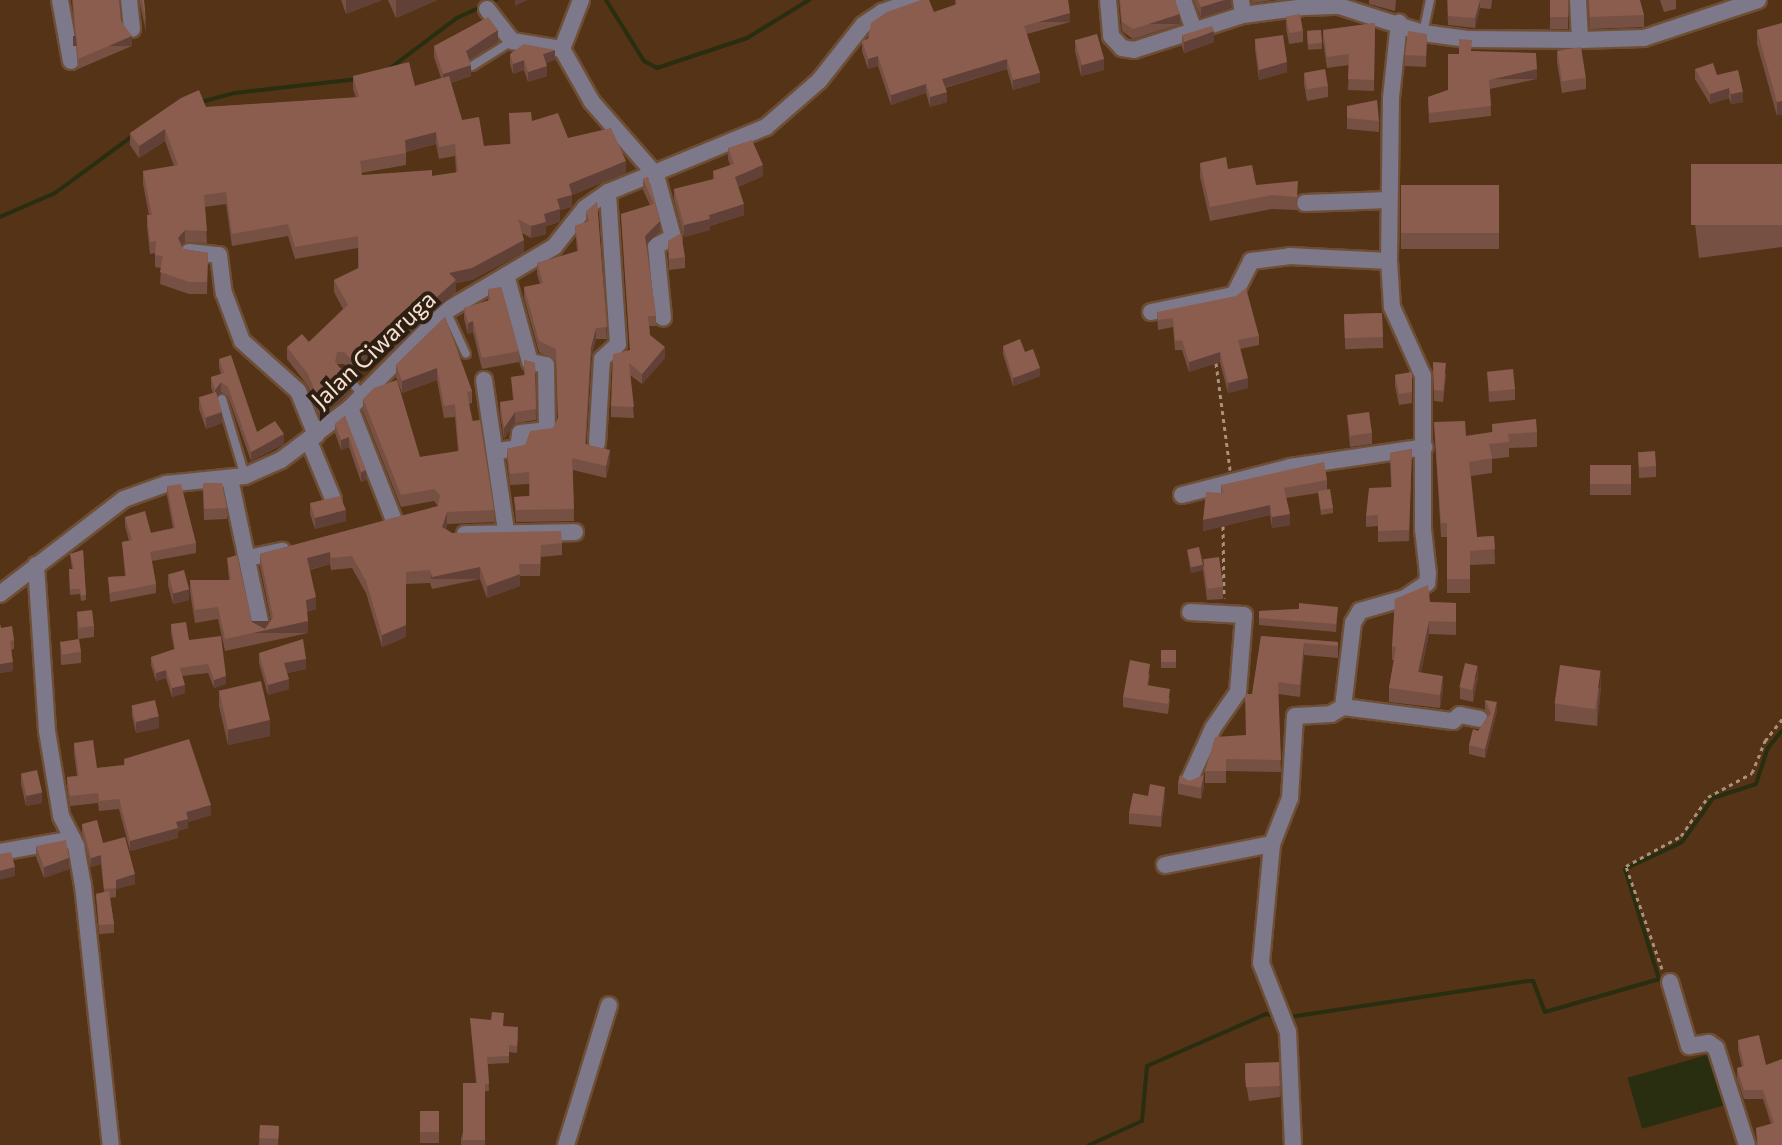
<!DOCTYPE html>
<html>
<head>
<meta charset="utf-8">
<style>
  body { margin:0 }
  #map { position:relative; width:1782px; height:1145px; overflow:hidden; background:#543317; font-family:Commissioner,sans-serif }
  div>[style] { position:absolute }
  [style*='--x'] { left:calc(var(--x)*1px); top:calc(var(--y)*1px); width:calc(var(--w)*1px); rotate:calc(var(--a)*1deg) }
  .water>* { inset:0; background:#282e0f; transform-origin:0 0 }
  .stream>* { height:4px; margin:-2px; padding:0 2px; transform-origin:2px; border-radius:2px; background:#282e0f }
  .path>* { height:3px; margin-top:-1.5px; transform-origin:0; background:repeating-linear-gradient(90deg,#ab907b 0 4px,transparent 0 8px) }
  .roads { filter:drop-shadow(2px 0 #6e4f35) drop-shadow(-2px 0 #6e4f35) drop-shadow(0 2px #6e4f35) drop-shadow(0 -2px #6e4f35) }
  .service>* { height:8px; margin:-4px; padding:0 4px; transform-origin:4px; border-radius:4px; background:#7e788b }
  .minor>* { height:16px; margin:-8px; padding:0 8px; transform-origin:8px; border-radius:8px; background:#7e788b }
  .tertiary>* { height:16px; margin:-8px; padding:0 8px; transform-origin:8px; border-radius:8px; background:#7e788b }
  .wall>* { inset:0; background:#775044; transform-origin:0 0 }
  .shaded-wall>* { inset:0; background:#614137; transform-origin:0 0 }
  .building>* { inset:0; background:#8a5d4f; transform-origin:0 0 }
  span { translate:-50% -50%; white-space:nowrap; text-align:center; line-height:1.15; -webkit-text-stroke:8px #2e1f13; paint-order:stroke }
  .street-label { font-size:24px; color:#f7e1d2 }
</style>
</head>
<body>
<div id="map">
  <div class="water">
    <i style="left:1714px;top:1053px;width:53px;height:90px;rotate:74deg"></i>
  </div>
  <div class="stream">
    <i style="--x:606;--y:0;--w:72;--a:58.1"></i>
    <i style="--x:644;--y:61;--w:15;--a:28"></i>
    <i style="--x:657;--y:68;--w:95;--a:-18.4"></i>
    <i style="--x:747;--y:38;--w:73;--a:-31.5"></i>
    <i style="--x:389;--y:69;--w:85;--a:-36.9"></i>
    <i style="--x:457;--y:18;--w:43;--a:-24.8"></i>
    <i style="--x:201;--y:102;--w:35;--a:-15"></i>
    <i style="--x:235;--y:93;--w:124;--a:-6.5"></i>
    <i style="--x:0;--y:217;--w:60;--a:-23.6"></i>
    <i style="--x:55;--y:193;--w:98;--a:-36.3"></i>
    <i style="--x:1290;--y:1017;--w:240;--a:-8.6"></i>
    <i style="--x:1527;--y:981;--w:6;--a:0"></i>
    <i style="--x:1533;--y:981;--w:33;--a:69"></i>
    <i style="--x:1545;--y:1012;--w:119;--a:-16.1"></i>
    <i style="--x:1659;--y:979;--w:115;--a:-107.2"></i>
    <i style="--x:1625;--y:869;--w:63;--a:-25.3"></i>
    <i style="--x:1682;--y:842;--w:54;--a:-54.8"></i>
    <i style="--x:1713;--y:798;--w:45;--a:-18"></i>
    <i style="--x:1756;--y:784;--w:38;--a:-72"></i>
    <i style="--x:1768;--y:748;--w:22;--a:-51"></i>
    <i style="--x:1089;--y:1145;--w:58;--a:-24.4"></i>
    <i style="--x:1142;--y:1121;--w:55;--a:-84.8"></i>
    <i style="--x:1147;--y:1066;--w:130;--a:-23.6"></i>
    <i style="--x:1266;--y:1014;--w:12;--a:14"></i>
  </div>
  <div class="path">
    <i style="--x:1216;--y:363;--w:108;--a:82.5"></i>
    <i style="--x:1223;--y:526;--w:72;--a:89.2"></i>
    <i style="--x:1662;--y:969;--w:109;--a:-109.3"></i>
    <i style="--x:1626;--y:866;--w:63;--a:-28.6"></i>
    <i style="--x:1681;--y:836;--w:47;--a:-55.3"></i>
    <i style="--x:1708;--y:797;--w:50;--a:-28.6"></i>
    <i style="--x:1752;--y:773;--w:35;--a:-68"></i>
    <i style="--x:1765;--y:741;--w:28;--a:-52"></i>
  </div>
  <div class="roads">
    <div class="service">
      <i style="--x:1423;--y:33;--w:34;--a:-78"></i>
      <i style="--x:472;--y:66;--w:47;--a:-32"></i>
      <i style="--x:446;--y:311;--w:47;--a:65.1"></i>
      <i style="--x:344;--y:374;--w:27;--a:48"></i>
      <i style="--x:222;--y:399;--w:80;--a:73.4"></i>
    </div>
    <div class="minor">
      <i style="--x:60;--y:0;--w:62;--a:79.8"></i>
      <i style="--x:129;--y:0;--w:29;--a:84"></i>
      <i style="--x:581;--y:0;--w:53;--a:111.2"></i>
      <i style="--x:562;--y:49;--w:61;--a:60.5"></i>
      <i style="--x:592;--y:102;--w:97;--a:48.8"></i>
      <i style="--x:656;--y:175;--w:64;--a:74.7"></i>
      <i style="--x:673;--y:237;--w:19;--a:152"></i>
      <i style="--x:656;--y:246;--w:72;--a:84.4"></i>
      <i style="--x:1183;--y:0;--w:30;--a:70"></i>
      <i style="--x:1241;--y:0;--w:15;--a:82"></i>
      <i style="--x:1578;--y:0;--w:40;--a:87.1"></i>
      <i style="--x:487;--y:9;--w:41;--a:52"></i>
      <i style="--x:512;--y:41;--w:51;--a:9.1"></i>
      <i style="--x:1305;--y:203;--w:84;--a:-2"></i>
      <i style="--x:189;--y:252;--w:30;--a:6"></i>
      <i style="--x:219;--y:255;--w:38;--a:83"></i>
      <i style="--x:224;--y:293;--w:51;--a:69.4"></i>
      <i style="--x:242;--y:341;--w:75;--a:41.8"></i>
      <i style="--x:298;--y:391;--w:48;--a:67.8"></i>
      <i style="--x:1151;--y:312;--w:85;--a:-11.6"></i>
      <i style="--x:1234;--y:295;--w:38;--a:-63"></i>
      <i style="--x:1251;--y:261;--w:38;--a:-7"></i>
      <i style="--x:1289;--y:256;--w:100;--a:2.9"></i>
      <i style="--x:484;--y:380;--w:153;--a:81.7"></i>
      <i style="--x:350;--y:408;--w:120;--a:68.6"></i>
      <i style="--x:309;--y:441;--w:63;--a:67.5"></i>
      <i style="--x:597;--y:443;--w:84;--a:-86.6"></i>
      <i style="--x:602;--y:359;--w:22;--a:-43"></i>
      <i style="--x:618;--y:344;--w:152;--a:-93.8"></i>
      <i style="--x:497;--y:451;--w:21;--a:-8"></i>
      <i style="--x:518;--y:448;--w:15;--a:-82"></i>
      <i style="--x:520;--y:433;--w:27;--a:-6"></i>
      <i style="--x:547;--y:430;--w:65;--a:-90.9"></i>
      <i style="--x:546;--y:365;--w:16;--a:-169"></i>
      <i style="--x:530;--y:362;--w:90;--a:-105.4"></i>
      <i style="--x:230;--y:479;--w:155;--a:78.1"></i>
      <i style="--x:1182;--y:495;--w:112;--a:-14.5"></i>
      <i style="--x:1290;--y:467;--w:136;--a:-8.4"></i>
      <i style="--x:465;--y:534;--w:110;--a:-1"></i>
      <i style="--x:248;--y:558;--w:35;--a:-12"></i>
      <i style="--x:36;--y:565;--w:166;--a:86.2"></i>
      <i style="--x:47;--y:731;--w:86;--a:80.6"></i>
      <i style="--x:61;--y:816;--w:34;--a:63"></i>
      <i style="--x:76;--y:846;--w:40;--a:80"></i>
      <i style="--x:83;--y:885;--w:262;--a:83.9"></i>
      <i style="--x:1343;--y:707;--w:111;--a:7.3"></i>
      <i style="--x:1453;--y:721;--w:9;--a:-41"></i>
      <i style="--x:1460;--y:715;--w:20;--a:11"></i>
      <i style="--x:1189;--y:781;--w:58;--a:-65.6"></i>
      <i style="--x:1213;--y:728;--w:44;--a:-55.2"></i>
      <i style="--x:1238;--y:692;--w:77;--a:-85.5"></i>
      <i style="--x:1244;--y:615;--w:54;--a:-176.8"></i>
      <i style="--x:0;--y:852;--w:74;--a:-10.1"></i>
      <i style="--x:1165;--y:865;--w:109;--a:-11.1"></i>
      <i style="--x:1670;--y:982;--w:67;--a:73.5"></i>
      <i style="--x:1689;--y:1046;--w:20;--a:-9"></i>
      <i style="--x:1709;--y:1043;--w:9;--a:36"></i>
      <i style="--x:1716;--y:1048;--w:102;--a:72.3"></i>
      <i style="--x:566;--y:1145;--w:146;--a:-72.9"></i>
      <i style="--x:1293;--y:1145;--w:113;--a:-92.5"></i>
      <i style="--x:1288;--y:1032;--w:74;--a:-111.4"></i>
      <i style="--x:1261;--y:963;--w:120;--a:-84.7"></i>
      <i style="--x:1272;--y:844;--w:49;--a:-68.6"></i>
      <i style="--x:1290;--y:798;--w:82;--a:-86.5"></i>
      <i style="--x:1295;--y:716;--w:36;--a:-3"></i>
      <i style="--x:1331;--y:714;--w:14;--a:-30"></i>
      <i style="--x:1343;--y:707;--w:85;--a:-83.2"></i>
      <i style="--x:1353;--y:623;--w:14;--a:-60"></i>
      <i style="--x:1360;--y:611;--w:47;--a:-16.1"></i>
      <i style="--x:1405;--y:598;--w:27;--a:-34"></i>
      <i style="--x:1427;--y:583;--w:9;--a:-84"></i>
      <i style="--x:1428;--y:574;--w:45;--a:-96.3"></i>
      <i style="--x:1423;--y:529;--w:153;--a:-90"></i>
      <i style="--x:1423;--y:376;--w:76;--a:-114.2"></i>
      <i style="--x:1392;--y:307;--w:46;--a:-93.7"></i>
      <i style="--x:1389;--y:261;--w:163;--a:-89.3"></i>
      <i style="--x:1391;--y:98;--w:76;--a:-84"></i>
    </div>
    <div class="tertiary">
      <i style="--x:1108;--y:0;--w:36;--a:85"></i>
      <i style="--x:1111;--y:36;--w:16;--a:47"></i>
      <i style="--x:1122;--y:48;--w:12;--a:9"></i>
      <i style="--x:1134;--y:50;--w:114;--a:-17.8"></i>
      <i style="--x:1243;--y:15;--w:63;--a:-7.4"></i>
      <i style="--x:1305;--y:7;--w:34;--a:-2"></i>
      <i style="--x:1339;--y:6;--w:88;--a:17.8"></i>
      <i style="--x:1423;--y:33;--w:45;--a:7.6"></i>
      <i style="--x:1468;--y:39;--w:112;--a:0.5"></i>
      <i style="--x:1580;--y:40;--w:64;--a:-1.8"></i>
      <i style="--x:1644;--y:38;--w:120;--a:-18.4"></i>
      <i style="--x:0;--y:594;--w:156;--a:-37.5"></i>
      <i style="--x:124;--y:499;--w:45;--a:-19.7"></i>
      <i style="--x:166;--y:484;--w:79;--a:-5.8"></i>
      <i style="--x:245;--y:476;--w:39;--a:-24"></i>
      <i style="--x:281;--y:460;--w:86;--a:-37"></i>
      <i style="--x:350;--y:408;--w:136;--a:-45.3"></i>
      <i style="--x:446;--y:311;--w:126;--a:-30.7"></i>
      <i style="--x:554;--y:247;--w:50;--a:-51.5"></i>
      <i style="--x:585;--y:208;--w:28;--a:-35"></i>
      <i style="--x:608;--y:192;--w:171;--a:-22.4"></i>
      <i style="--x:766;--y:127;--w:70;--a:-41"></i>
      <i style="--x:819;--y:81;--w:71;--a:-51.8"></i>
      <i style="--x:863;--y:25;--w:23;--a:-34"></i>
      <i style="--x:882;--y:12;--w:37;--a:-19"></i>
    </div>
  </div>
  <div class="wall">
    <i style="clip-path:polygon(72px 0,121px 21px,132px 46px,78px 69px)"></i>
    <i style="clip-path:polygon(139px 0,144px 0,146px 32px)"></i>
    <i style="clip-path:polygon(341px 0,382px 0,346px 14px)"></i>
    <i style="clip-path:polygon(388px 0,437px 0,396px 18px)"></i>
    <i style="clip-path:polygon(955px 0,1068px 0,1070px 22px,1027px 34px,1040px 82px,1013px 90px,1007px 69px,945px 88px,947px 102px,930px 107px,926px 93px,891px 105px,878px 66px,868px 69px,862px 51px,862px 41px,955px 5px)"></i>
    <i style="clip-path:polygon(1119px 0,1175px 0,1180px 24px,1133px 39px,1122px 31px)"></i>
    <i style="clip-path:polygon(1194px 0,1231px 0,1231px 7px,1201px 17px)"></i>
    <i style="clip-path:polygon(1252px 0,1273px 0,1252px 3px)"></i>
    <i style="clip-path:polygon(1369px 0,1396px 0,1395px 11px,1369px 4px)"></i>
    <i style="clip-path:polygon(1447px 0,1492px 0,1491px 9px,1480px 8px,1475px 28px,1448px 25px)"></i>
    <i style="left:1550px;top:0;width:18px;height:29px"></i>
    <i style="clip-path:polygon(1588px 0,1630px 0,1644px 15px,1644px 27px,1590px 29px)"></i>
    <i style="clip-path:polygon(1660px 0,1676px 0,1676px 9px,1664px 12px)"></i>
    <i style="clip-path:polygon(1286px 17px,1303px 31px,1303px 42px,1289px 44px,1286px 28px)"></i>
    <i style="clip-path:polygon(1375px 23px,1374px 91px,1348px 90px,1349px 65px,1327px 68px,1323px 41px,1323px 30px)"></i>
    <i style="clip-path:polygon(1782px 23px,1777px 116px,1757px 44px,1757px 30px)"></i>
    <i style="left:1321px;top:30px;width:19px;height:14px;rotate:87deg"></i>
    <i style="clip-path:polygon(1427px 34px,1426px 67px,1405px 66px,1405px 55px)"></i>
    <i style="clip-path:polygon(1182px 35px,1214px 42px,1184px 53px,1182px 46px)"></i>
    <i style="clip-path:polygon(1255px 39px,1287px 72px,1259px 80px,1255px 49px)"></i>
    <i style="clip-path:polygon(1075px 40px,1104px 70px,1081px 76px,1075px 51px)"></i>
    <i style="clip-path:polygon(evenodd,498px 41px,469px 60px,471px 76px,451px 83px,462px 120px,484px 146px,510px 144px,509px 113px,532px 121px,568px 138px,626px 173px,572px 195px,572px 207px,560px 210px,560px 222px,546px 226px,546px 234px,531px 238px,522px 233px,524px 252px,472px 280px,456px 283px,456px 292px,388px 354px,379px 354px,355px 375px,344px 364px,337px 364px,351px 392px,320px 417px,308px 386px,287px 359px,287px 347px,309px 342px,343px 309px,334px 292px,334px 280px,358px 268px,358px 248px,295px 259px,288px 236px,232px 246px,226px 204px,205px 207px,207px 243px,185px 242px,182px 246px,183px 249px,208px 253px,207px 294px,189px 294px,160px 284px,161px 268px,155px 267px,155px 253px,150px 254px,147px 227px,147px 215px,149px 215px,143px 184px,143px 171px,174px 166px,165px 141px,139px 158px,130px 145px,130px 133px,206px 107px,356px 98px,353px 89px,353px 76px,415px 86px,441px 78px,434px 57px,434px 46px,498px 41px,436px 144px,439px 159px,455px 156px,456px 173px,432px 176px,362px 175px,361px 173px,406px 165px,406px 152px,436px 144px)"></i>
    <i style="clip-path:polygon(1557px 51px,1586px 78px,1586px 89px,1562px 93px,1557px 62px)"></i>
    <i style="clip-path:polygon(510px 54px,555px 60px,546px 63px,547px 76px,528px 82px,524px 70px,513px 74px,510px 64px)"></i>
    <i style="clip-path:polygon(1459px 54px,1537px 79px,1490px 89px,1491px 116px,1429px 123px,1428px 97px,1448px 90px)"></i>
    <i style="clip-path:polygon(1695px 69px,1717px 75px,1743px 102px,1731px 104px,1729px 98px,1710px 104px,1695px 79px)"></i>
    <i style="clip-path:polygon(1304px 73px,1328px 86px,1328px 97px,1307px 101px,1304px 84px)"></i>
    <i style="clip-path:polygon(1347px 106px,1379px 121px,1379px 132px,1347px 129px)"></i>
    <i style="clip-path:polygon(728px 148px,763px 176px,738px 187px,744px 215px,710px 226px,710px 230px,684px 237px,674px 200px,674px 189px,713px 179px,713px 171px,730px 165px,728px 159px)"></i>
    <i style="clip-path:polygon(1200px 163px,1228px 169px,1256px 185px,1298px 195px,1297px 210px,1272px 209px,1210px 221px,1200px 177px)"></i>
    <i style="clip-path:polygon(1782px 164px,1782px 247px,1699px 258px,1692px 198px,1692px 177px)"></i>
    <i style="clip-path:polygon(648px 177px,660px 231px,646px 245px,656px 316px,656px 326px,649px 326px,650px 335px,665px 358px,642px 384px,630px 375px,634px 418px,611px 417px,611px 406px,630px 350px,621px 214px,650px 205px,643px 190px,643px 179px)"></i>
    <i style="left:1499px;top:185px;width:64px;height:98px;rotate:90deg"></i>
    <i style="clip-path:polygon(597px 202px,607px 339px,596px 339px,591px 358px,586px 444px,610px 462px,606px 478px,573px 470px,574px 521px,516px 522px,514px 497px,529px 496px,529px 484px,510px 485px,507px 461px,507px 449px,525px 445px,553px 428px,558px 419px,556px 361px,539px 352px,524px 298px,524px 287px,540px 284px,537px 274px,537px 263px,577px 251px,575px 226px,586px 222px,586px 212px)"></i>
    <i style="clip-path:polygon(668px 241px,685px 257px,685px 268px,669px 270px)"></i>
    <i style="clip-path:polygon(488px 289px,519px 351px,519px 362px,482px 369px,473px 332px,468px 334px,464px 319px,464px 308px,488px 301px)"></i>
    <i style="clip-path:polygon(1157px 312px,1259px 336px,1259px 345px,1240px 349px,1248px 388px,1228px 393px,1220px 362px,1189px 372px,1182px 350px,1175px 350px,1173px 327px,1158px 330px)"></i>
    <i style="left:1382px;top:313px;width:35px;height:38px;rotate:88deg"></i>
    <i style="clip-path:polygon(445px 317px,472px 391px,472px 403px,469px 404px,494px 510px,494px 522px,447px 524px,446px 529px,452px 533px,562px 543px,562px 555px,541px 557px,540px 576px,520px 576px,520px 586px,487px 598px,480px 579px,432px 589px,430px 583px,406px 584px,406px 637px,382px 647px,366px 593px,352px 568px,331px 570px,330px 564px,310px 570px,316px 609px,307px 612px,308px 633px,225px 651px,218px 619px,195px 623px,190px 592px,190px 580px,229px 580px,227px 558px,252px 622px,265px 629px,271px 620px,260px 566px,260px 554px,438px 506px,434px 501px,401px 507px,363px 411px,363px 399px,420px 457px,458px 451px,455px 417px,444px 418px,437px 380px,402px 393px,396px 377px,396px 365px)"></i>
    <i style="clip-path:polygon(1003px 346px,1025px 352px,1040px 376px,1013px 386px,1003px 354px)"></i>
    <i style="clip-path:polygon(219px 359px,257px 432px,284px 444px,251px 461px,228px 396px,221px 392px,217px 397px,222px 423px,206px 429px,199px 409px,199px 398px,213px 393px,211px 387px,211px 377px,221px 374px,219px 368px)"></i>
    <i style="clip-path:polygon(524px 360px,535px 363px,536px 420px,515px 423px,504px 439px,500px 413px,500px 402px,513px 400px,511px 377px,524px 375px)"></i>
    <i style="clip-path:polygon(1433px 362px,1446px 374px,1443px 402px,1434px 401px)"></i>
    <i style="clip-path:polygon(1412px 372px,1412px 403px,1399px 405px,1395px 386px,1395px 375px)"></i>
    <i style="clip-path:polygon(1487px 372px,1515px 389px,1515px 400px,1489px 402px)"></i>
    <i style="clip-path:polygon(1347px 415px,1372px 433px,1372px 444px,1350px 447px)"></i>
    <i style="clip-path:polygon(345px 416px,366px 480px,361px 482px,349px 447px,341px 450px,335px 433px,335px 424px)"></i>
    <i style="clip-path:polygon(1434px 422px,1466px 436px,1492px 432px,1492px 424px,1537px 432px,1537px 447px,1509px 448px,1509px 457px,1492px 459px,1492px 473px,1471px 476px,1477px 537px,1494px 536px,1495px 564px,1470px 565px,1470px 593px,1447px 593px,1447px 537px,1441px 537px)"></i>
    <i style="clip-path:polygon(1412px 449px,1409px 541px,1378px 542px,1378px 526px,1366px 527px,1366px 516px,1391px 487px,1390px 453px)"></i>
    <i style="clip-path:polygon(1638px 452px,1656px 466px,1656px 477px,1639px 478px)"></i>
    <i style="left:1631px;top:465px;width:30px;height:41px;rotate:90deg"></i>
    <i style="clip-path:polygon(1327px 480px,1327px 490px,1333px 508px,1333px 513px,1321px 515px,1318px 493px,1286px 498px,1290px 525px,1272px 528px,1270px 515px,1203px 531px,1221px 493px,1221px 485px)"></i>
    <i style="clip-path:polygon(203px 483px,227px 508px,227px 519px,204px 520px)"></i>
    <i style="clip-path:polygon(167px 486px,196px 543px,196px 553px,152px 561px,156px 584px,156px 593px,110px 602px,108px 577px,125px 576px,122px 542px,129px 541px,125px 526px,125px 517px,151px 533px,173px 528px,167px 496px)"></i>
    <i style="clip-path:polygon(310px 503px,346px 521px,315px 529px,310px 514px)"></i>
    <i style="clip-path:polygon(83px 550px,86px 600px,81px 601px,80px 594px,70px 595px,69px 569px,72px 569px,70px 554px)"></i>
    <i style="clip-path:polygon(1187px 550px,1203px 565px,1223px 587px,1223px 599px,1207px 600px,1203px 570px,1191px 573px)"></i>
    <i style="clip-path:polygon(168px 574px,189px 600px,173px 604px,168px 585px)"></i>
    <i style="clip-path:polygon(1430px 602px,1456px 603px,1456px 635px,1429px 634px,1421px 672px,1443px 689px,1440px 708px,1389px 702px,1389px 688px,1394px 660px,1392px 660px,1392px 646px)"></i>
    <i style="clip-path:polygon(1338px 607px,1336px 632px,1259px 625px,1259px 611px)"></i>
    <i style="clip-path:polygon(77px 612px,94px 626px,94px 637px,78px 639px)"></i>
    <i style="clip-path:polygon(0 624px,1px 628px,14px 640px,14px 649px,11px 650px,13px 671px,0 673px)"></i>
    <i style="clip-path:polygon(171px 624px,189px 640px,226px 684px,214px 688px,208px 673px,182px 676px,185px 693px,172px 697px,166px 678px,156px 681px,151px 665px,151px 657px,174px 649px,171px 633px)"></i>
    <i style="clip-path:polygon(1261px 636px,1338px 642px,1338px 658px,1304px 655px,1300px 697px,1278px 694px,1281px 772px,1226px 771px,1226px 783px,1205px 783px,1205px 771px,1246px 735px)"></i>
    <i style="clip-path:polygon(60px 641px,81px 652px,81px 663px,61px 665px)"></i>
    <i style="left:1161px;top:650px;width:15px;height:18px"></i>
    <i style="clip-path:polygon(259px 653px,306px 669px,287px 673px,289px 689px,268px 695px,259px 663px)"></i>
    <i style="clip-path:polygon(1150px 674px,1148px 686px,1170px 699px,1168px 714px,1123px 707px,1123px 697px)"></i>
    <i style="clip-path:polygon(1478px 677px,1473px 702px,1460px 699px,1460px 688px)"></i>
    <i style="clip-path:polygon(1601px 687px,1597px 726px,1555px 721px,1555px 704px)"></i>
    <i style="clip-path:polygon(219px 690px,270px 736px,228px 745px,219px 706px)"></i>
    <i style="clip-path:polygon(1485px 700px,1497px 711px,1485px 758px,1469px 754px,1469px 745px,1488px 716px,1485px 709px)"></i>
    <i style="clip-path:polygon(132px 705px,159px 728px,136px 733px,132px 716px)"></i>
    <i style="clip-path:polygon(74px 743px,97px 768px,124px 765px,124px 759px,211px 815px,188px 822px,188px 828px,178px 831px,178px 838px,130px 851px,119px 809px,99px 811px,98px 803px,70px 806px,67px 787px,67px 777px,77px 776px,74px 753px)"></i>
    <i style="clip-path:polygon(21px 773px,42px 803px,26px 806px,21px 784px)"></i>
    <i style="clip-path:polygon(1189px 781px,1204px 786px,1201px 799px,1178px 794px,1178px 783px)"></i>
    <i style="clip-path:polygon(1148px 796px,1165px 798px,1161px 827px,1129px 824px,1129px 813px)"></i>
    <i style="clip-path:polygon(82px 824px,103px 843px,135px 884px,116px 889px,116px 897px,110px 898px,114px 924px,114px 933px,99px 934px,96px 894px,104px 892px,101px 864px,91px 867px,82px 833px)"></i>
    <i style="clip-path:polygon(36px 846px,69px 869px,44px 878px,36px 857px)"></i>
    <i style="clip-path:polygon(470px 1018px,504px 1026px,518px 1034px,517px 1053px,509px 1052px,509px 1063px,488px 1064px,489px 1091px,485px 1091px,485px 1145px,461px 1145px,461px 1139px,476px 1083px)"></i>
    <i style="clip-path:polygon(1738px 1040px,1766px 1065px,1782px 1145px,1757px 1145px,1756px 1128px,1771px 1124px,1763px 1099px,1744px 1099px,1737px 1078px,1737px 1068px,1742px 1067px,1738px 1050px)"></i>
    <i style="clip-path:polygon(1279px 1062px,1280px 1097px,1249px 1101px,1245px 1078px,1245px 1067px)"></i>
    <i style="left:439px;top:1111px;width:32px;height:19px;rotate:90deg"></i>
    <i style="left:260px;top:1125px;width:19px;height:20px;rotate:3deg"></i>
  </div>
  <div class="shaded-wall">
    <i style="clip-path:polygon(346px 0,382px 0,346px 14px)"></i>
    <i style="clip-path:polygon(396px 0,437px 0,396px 18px)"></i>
    <i style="clip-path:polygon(515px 0,528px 0,515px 6px)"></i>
    <i style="clip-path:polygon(1224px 0,1231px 0,1231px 7px,1201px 17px,1201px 7px)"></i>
    <i style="clip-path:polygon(1480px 0,1480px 8px,1475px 28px,1475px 18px)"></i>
    <i style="left:1070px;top:13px;width:9px;height:48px;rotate:90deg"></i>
    <i style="left:1180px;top:14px;width:10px;height:49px;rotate:90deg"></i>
    <i style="clip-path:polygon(498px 30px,498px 41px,466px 62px,466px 51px)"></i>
    <i style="clip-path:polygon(1214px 31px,1214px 42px,1184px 53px,1184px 42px)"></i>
    <i style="left:132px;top:36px;width:10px;height:59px;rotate:90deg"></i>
    <i style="clip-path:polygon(555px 50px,555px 60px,543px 64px,543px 54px)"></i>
    <i style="clip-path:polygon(878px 56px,878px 66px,868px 69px,868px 59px)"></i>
    <i style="clip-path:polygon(1007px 59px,1007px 69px,942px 88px,942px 79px)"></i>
    <i style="clip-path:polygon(1104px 59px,1104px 70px,1081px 76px,1081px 65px)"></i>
    <i style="clip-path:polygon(524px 60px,524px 70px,513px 74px,513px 64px)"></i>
    <i style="clip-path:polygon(1287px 62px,1287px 72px,1259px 80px,1259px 70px)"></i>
    <i style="clip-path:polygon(471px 65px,471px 76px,443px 86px,443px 74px)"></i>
    <i style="clip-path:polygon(547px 66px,547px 76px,528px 82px,528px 72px)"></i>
    <i style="left:1537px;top:69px;width:10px;height:49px;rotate:90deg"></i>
    <i style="clip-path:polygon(1040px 73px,1040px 82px,1013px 90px,1013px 80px)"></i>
    <i style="clip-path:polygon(926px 84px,926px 93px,891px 105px,891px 95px)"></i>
    <i style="clip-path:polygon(1729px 88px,1729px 98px,1710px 104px,1710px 94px)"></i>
    <i style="clip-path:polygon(947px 92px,947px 102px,930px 107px,930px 97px)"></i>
    <i style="clip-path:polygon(1743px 92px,1743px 102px,1731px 104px,1731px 94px)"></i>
    <i style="left:1782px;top:101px;width:14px;height:5px;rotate:90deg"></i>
    <i style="clip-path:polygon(165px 129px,165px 141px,139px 158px,139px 146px)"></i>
    <i style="clip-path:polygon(436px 132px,436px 144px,405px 152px,405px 140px)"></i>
    <i style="clip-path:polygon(626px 161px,626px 173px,572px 195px,572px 207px,560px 210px,560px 222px,546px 226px,546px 234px,531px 238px,531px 226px,544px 214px,569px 184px)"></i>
    <i style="clip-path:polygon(763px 165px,763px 176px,735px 188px,735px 177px)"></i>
    <i style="clip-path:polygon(744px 204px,744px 215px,710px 226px,710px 230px,684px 237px,684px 225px,709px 215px)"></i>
    <i style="clip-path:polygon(660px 221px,660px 231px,645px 246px,645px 236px)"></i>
    <i style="clip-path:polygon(185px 230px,185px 242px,178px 250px,178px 238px)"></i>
    <i style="clip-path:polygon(524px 240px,524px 252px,472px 280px,456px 283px,456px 292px,388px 354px,388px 341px,449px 273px)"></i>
    <i style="clip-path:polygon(473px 321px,473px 332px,468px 334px,468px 323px)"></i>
    <i style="clip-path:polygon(596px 328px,596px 339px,591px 358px,585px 456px,591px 347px)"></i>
    <i style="clip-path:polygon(379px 342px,379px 354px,355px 375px,355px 363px)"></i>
    <i style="clip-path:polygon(665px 347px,665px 358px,642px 384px,642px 374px)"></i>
    <i style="clip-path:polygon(1220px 352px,1220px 362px,1189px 372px,1189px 362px)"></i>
    <i style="clip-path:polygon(437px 368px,437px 380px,402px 393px,402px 381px)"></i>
    <i style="clip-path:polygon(1040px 368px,1040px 376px,1013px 386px,1013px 378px)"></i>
    <i style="clip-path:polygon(1248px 378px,1248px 388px,1228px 393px,1228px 383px)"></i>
    <i style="clip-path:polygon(351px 380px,351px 392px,320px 417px,320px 404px)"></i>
    <i style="clip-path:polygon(221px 382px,221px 392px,215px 400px,215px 390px)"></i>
    <i style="clip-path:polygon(222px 412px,222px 423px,206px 429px,206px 418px)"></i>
    <i style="clip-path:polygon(515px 412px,515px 423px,504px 439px,504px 428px)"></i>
    <i style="clip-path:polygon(284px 434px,284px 444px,251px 461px,251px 452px)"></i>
    <i style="clip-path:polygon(349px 437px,349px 447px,341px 450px,341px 440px)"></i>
    <i style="clip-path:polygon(610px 450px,610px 462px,606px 478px,606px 466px)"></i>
    <i style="clip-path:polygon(366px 470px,366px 480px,361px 482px,361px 472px)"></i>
    <i style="clip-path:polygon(1270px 505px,1270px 515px,1203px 531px,1203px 520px)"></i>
    <i style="clip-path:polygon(346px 510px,346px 521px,315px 529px,315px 518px)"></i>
    <i style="clip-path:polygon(447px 512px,447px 524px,442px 539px,442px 527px)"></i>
    <i style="clip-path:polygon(1290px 514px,1290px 525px,1272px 528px,1272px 517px)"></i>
    <i style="clip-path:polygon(330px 552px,330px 564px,307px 570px,307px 558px)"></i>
    <i style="clip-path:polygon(1203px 565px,1203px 570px,1191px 573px,1191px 567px)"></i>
    <i style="left:480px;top:567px;width:12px;height:49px;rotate:90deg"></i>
    <i style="clip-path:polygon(520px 574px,520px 586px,487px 598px,487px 586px)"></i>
    <i style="clip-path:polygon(189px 589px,189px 600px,173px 604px,173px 593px)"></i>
    <i style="clip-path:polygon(316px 597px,316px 609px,306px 612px,306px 600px)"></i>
    <i style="left:308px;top:621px;width:12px;height:85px;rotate:90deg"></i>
    <i style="clip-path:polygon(1429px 621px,1429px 634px,1418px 685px,1418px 672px)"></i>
    <i style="clip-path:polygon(406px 625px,406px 637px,382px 647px,382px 635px)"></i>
    <i style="clip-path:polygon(1304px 643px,1304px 655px,1300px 697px,1300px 685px)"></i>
    <i style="clip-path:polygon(306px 659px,306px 669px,284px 674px,284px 663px)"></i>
    <i style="clip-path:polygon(13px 662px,13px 671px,0 673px,0 664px)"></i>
    <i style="clip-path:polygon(1478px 666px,1478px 677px,1473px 702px,1473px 691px)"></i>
    <i style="clip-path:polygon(166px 670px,166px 678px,156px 681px,156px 673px)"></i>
    <i style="clip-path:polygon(1601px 671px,1601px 687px,1597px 726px,1597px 710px)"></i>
    <i style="clip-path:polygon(226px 676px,226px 684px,214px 688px,214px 680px)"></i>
    <i style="clip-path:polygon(1443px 676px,1443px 689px,1440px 708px,1440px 695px)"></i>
    <i style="clip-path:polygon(289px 679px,289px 689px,268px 695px,268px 685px)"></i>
    <i style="clip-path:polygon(185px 685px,185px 693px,172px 697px,172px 688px)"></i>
    <i style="clip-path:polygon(1497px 702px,1497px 711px,1485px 758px,1485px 749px)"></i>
    <i style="clip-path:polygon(159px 717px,159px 728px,136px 733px,136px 722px)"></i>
    <i style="clip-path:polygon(270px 720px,270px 736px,228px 745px,228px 729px)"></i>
    <i style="clip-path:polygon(1204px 775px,1204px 786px,1201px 799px,1201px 788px)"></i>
    <i style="clip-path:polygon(1165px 787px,1165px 798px,1161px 827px,1161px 816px)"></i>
    <i style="clip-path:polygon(42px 792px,42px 803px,26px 806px,26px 795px)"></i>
    <i style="clip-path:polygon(211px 805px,211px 815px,188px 822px,188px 828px,178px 831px,178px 838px,130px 851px,130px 841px,176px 822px,186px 812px)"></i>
    <i style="clip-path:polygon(101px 855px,101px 864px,91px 867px,91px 858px)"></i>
    <i style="clip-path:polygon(69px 858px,69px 869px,44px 878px,44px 867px)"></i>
    <i style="clip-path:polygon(15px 867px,15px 876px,0 880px,0 871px)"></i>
    <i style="clip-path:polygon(135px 874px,135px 884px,116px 889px,116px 880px)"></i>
  </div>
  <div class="building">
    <i style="clip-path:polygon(73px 0,119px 0,121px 21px,132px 36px,78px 59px)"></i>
    <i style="clip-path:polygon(142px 0,144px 0,146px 22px)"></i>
    <i style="clip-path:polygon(921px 0,929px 0,934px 12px,957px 4px,956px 0,1068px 0,1070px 13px,1024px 26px,1040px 73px,1013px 80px,1007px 59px,942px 79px,947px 92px,930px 97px,926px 84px,891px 95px,878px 56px,868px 59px,862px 41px,868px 39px,871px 23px,887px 12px)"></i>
    <i style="clip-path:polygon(1120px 0,1175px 0,1180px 14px,1133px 29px,1122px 22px)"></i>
    <i style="clip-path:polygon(1198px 0,1224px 0,1201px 7px)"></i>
    <i style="clip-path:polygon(1448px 0,1480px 0,1475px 18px,1448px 16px)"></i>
    <i style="left:1550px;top:0;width:18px;height:17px"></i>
    <i style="clip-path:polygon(1589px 0,1640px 0,1644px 15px,1590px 17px)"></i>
    <i style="left:1300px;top:14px;width:17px;height:14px;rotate:80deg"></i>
    <i style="clip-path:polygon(488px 17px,498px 30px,466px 51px,471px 65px,443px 74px,434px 46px)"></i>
    <i style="clip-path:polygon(1375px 23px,1374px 80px,1348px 79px,1349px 54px,1327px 57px,1323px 30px)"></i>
    <i style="clip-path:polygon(1782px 23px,1782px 101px,1777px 102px,1757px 30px)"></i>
    <i style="clip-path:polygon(1212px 26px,1214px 31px,1184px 42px,1182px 35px)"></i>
    <i style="left:1321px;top:30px;width:13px;height:14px;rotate:86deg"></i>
    <i style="clip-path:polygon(1408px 31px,1427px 34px,1426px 56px,1405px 55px)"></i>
    <i style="left:1097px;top:34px;width:26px;height:23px;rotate:74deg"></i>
    <i style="clip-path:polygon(1283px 35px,1287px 62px,1259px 70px,1255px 39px)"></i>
    <i style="clip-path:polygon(1459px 39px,1472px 40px,1471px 51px,1536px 53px,1537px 69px,1489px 80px,1491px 106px,1429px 113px,1428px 97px,1448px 90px,1448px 54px,1459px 54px)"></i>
    <i style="clip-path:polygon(524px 44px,555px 50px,543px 54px,547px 66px,528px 72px,524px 60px,513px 64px,510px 54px)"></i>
    <i style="left:1581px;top:47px;width:31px;height:24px;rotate:81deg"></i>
    <i style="clip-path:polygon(evenodd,409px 62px,415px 86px,449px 76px,462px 120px,479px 117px,484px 146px,511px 144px,509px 113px,531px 112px,532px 121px,558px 113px,568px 138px,611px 128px,626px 161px,569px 184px,572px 195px,557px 199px,560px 209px,544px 214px,546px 222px,531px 226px,518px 219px,524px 240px,472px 268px,449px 273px,456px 280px,388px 341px,379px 342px,355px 363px,344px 352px,337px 352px,335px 362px,351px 380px,320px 404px,308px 374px,287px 347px,302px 334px,309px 342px,348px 305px,334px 280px,359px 268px,358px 236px,295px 247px,288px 224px,232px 234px,226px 192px,204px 195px,207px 231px,185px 230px,178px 238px,183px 249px,208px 253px,207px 282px,189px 282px,160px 272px,163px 256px,155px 255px,156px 241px,150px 242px,147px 215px,152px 215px,143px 171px,178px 165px,165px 129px,139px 146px,130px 133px,181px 98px,199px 90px,206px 107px,359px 97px,353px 76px,409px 62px,436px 132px,439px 147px,455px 144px,458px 172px,432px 176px,432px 170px,362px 175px,360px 161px,406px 153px,405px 140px,436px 132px)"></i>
    <i style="clip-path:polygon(1713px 63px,1717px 75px,1738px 70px,1743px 92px,1731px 94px,1729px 88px,1710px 94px,1695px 69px)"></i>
    <i style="left:1325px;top:69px;width:17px;height:21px;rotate:80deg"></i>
    <i style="clip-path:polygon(1377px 100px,1379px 121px,1347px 118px,1347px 106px)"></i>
    <i style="clip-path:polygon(752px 140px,763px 165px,735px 177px,744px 204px,709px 215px,710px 219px,684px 225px,674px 189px,715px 179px,713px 171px,734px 164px,728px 148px)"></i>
    <i style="clip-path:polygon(1226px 157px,1228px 169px,1252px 165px,1256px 185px,1298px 181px,1297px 197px,1272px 195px,1210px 207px,1200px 163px)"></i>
    <i style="left:1782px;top:164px;width:61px;height:91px;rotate:90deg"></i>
    <i style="clip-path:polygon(648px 177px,660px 221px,645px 236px,656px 316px,648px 316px,650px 335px,665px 347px,642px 374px,629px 363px,634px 407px,611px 406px,613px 354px,630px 350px,621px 214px,654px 204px,643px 179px)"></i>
    <i style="left:1499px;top:185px;width:48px;height:98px;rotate:90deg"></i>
    <i style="clip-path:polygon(597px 202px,607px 327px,596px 328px,591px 347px,585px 444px,610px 450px,606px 466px,572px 458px,574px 509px,516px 510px,514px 497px,530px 496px,529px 472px,510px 474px,507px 449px,525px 445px,530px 431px,553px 428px,558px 418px,556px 349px,539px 341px,524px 287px,543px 283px,537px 263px,579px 251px,575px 226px,589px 221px,586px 212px)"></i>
    <i style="clip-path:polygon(681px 233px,685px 257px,669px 259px,668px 241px)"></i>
    <i style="clip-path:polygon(501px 287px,519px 351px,482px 358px,473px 321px,468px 323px,464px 308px,490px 300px,488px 289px)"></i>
    <i style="clip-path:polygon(1246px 288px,1259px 336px,1238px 340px,1248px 378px,1228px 383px,1220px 352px,1189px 362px,1182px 340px,1175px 341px,1173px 318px,1158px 320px,1157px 312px,1236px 296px)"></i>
    <i style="left:1382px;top:313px;width:24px;height:38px;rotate:88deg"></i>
    <i style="clip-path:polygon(445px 317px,472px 391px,467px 392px,472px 421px,480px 420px,494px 510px,447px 512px,442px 527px,452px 533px,561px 531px,562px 543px,541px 545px,540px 564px,519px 564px,520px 574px,487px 586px,480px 567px,432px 577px,430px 570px,406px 572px,406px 625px,382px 635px,366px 581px,352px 556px,331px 558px,330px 552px,307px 558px,316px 597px,306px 600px,308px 621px,225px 639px,218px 607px,195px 610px,190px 580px,231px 580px,227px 558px,237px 555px,252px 622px,265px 629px,273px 617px,260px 554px,438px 506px,440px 495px,434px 489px,401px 495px,363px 399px,374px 388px,397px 380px,420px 457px,459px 451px,455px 404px,444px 406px,437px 368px,402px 381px,396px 365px)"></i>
    <i style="clip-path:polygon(1020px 339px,1025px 352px,1033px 349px,1040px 368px,1013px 378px,1003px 346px)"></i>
    <i style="clip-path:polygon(231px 355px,257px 432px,275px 421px,284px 434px,251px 452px,228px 387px,221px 382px,215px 390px,211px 377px,224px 373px,219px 359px)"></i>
    <i style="clip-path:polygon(524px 360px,535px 363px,536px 409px,515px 412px,504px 428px,500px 402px,514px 400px,511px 377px,525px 375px)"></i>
    <i style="clip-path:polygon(1433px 362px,1446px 363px,1443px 391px,1434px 390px)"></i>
    <i style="left:1513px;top:369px;width:20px;height:26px;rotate:84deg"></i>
    <i style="clip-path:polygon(1412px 372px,1412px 392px,1399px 394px,1395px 375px)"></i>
    <i style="left:216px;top:392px;width:21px;height:18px;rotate:73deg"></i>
    <i style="left:1369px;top:412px;width:21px;height:22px;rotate:82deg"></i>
    <i style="clip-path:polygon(345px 416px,366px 470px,361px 472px,349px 437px,341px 440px,335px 424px)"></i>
    <i style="clip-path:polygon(1536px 419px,1537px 432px,1508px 434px,1509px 442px,1489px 444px,1492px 458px,1469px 462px,1477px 537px,1494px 536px,1495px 549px,1470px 551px,1470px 579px,1447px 579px,1447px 523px,1441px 523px,1434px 422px,1465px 421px,1466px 436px,1493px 432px,1492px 424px)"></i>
    <i style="clip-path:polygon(1412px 449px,1409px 530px,1378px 531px,1378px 515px,1366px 516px,1369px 488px,1392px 487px,1390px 453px)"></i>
    <i style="left:1655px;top:451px;width:15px;height:17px;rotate:86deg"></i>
    <i style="clip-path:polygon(1324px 462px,1327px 480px,1284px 488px,1290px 514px,1272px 517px,1270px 505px,1203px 520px,1206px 492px,1223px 493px,1221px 485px)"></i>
    <i style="left:1631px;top:465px;width:19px;height:41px;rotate:90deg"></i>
    <i style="clip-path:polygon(203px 483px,222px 483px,227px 508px,204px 509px)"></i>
    <i style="clip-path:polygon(181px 484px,196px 543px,150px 552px,156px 584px,110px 593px,108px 577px,126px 576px,122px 542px,132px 540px,125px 517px,145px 511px,151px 533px,175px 528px,167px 486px)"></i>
    <i style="left:1330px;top:489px;width:19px;height:12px;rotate:81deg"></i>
    <i style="clip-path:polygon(340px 496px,346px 510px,315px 518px,310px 503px)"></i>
    <i style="left:1199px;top:547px;width:18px;height:12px;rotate:77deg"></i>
    <i style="clip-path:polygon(83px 550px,86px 595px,81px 595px,80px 589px,70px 589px,69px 569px,74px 569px,70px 554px)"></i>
    <i style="left:1219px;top:557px;width:30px;height:16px;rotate:82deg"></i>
    <i style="left:184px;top:570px;width:20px;height:16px;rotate:75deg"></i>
    <i style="clip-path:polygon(1428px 585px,1430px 602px,1456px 603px,1456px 622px,1429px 621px,1418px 672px,1443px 676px,1440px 695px,1389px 688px,1396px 647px,1392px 646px,1395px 599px)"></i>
    <i style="clip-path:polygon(1299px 603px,1338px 607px,1336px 624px,1259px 618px,1259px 611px,1299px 609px)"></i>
    <i style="left:92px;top:610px;width:16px;height:15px;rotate:83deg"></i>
    <i style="clip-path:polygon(186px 622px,189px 640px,221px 636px,226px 676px,214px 680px,208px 664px,180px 668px,185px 685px,172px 688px,166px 670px,156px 673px,151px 657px,175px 649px,171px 624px)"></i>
    <i style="clip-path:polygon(0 624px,1px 628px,12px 626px,14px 640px,10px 641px,13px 662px,0 664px)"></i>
    <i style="clip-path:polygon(1261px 636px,1338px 642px,1338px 646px,1304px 643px,1300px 685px,1278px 682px,1281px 760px,1226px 759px,1226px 771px,1205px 771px,1215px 737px,1246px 735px,1245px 694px,1252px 694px)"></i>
    <i style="left:79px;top:639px;width:13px;height:19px;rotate:81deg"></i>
    <i style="clip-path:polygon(303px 639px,306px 659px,284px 663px,289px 679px,268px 685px,259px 653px)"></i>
    <i style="left:1161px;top:650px;width:15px;height:12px"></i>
    <i style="clip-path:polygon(1130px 660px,1150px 664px,1147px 685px,1170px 689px,1168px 704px,1123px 697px)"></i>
    <i style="left:1465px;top:663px;width:13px;height:25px;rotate:13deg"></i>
    <i style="left:1560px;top:665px;width:41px;height:39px;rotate:8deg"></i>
    <i style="left:261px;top:681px;width:40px;height:43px;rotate:77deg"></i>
    <i style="left:155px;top:700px;width:17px;height:24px;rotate:77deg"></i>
    <i style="clip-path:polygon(1485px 700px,1497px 702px,1485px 749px,1469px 745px,1473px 729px,1478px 731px,1491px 713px)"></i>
    <i style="clip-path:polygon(189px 739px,211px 805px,186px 812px,188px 819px,176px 822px,178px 828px,130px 841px,119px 799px,99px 801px,98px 793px,70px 796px,67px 777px,79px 776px,74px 743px,93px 740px,97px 768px,125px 765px,124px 759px)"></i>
    <i style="left:37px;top:770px;width:23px;height:16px;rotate:77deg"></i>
    <i style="clip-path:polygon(1180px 775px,1189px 781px,1204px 775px,1201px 788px,1178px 783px)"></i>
    <i style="clip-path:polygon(1150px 784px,1165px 787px,1161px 816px,1129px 813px,1133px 793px,1148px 796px)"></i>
    <i style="clip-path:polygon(97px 820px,103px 843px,125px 837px,135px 874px,116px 880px,116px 888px,104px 889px,101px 855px,91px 858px,82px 824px)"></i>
    <i style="clip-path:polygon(66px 840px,69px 858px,44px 867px,36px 846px)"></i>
    <i style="clip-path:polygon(11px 852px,15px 867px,0 871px,0 854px)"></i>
    <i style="clip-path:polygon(109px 891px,114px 924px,99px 925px,96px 894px)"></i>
    <i style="clip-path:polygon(492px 1012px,504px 1013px,503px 1026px,518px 1027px,517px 1046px,509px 1045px,509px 1056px,487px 1057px,489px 1084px,477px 1083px,470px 1018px,491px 1020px)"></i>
    <i style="clip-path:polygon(1759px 1035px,1766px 1065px,1782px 1059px,1782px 1145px,1758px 1145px,1756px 1128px,1774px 1123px,1763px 1090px,1744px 1090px,1737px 1068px,1744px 1066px,1738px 1040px)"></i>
    <i style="left:1279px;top:1062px;width:24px;height:34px;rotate:88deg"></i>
    <i style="left:485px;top:1083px;width:57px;height:22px;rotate:90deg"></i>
    <i style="left:439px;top:1111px;width:21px;height:19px;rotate:90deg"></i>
    <i style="left:260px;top:1125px;width:19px;height:13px;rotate:3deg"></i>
  </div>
  <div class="street-label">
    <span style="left:373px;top:349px;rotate:-43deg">Jalan Ciwaruga</span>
  </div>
</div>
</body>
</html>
